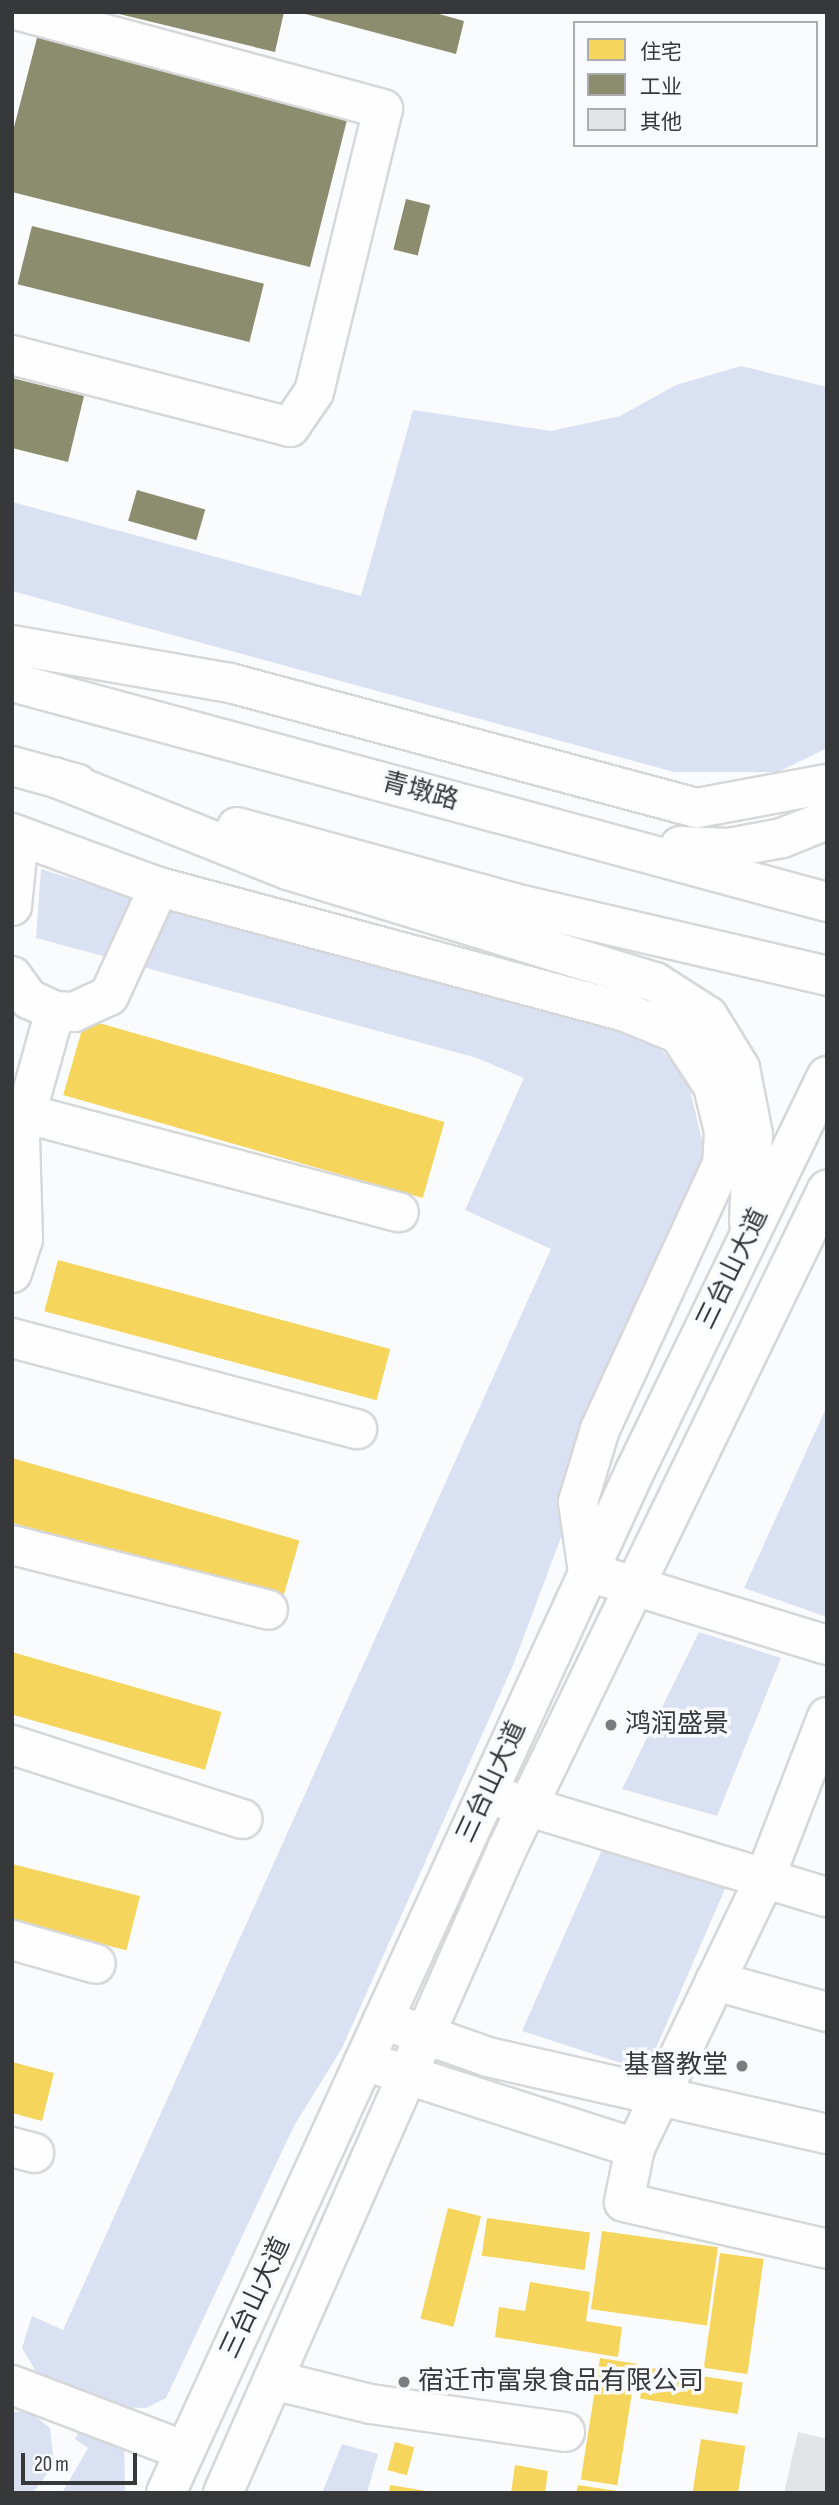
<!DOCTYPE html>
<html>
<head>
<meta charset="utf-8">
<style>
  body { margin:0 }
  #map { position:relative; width:839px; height:2505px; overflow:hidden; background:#f9fbfd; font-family:"Sofia Sans Condensed","Noto Sans SC",sans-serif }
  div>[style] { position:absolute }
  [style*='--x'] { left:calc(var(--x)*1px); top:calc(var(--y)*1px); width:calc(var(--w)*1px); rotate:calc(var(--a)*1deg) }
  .green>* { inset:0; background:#dae1f3 }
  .homes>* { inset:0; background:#f6d55c; transform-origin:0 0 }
  .industry>* { inset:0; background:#8c8c6e; transform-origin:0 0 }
  .building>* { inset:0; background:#e2e4e6 }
  .roads { filter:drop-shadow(2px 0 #d6d7d9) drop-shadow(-2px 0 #d6d7d9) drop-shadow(0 2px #d6d7d9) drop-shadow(0 -2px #d6d7d9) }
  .minor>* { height:38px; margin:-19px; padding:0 19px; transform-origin:19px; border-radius:19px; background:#fefeff }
  .major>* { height:38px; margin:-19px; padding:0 19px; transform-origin:19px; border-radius:19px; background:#fefeff }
  .dots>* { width:19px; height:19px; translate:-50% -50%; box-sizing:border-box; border:4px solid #f8fafe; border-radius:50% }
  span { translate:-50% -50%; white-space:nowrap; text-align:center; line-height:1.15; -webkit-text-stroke:7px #f8fafe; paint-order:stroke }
  .street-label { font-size:26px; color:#37383a }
  .poi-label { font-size:26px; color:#37383a }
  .left { translate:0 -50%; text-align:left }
  .right { translate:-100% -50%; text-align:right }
  .frame { position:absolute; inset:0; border:14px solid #37383a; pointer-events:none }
  .legend { position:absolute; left:573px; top:21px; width:245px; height:126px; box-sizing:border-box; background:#f8fafe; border:2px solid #abacb0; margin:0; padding:9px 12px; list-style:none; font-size:21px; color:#37383a }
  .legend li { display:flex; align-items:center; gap:14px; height:35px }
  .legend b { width:35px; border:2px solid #abacb0 }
  .scale { position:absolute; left:21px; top:2453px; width:116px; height:32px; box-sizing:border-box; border:4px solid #37383a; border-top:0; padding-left:9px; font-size:21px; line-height:24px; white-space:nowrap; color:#37383a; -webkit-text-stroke:5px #f8fafe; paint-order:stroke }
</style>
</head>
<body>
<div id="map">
  <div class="green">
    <i style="clip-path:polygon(741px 366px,827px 387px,827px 748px,778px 772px,674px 772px,12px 591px,12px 502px,361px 596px,413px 410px,551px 431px,620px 416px,676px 385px)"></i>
    <i style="clip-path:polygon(41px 869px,142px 901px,118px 960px,36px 938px)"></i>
    <i style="clip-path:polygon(171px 908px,619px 1028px,660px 1048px,687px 1078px,705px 1152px,514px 1663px,342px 2048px,294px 2126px,166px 2398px,146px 2408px,112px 2407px,41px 2380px,22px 2348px,32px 2316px,63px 2330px,551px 1249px,465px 1210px,524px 1078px,477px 1058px,143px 967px)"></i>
    <i style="clip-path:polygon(827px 1406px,827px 1617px,744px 1588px)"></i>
    <i style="clip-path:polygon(699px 1632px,781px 1658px,717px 1816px,622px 1789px)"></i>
    <i style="clip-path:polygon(602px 1850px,728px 1882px,646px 2071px,522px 2031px)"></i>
    <i style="clip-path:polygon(29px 2411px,50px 2428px,54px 2464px,33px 2493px,12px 2493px,12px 2412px)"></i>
    <i style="clip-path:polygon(85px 2420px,124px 2437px,125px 2493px,62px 2493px,88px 2448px,75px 2439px)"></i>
    <i style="clip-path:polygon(342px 2444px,378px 2454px,367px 2493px,322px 2493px)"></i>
  </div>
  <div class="homes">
    <i style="left:85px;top:1019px;width:374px;height:79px;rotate:16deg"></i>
    <i style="left:58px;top:1260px;width:344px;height:53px;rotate:15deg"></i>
    <i style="left:12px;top:1458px;width:299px;height:62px;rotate:16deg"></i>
    <i style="left:12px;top:1652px;width:218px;height:60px;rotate:16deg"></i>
    <i style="left:12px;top:1864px;width:132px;height:56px;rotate:14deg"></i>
    <i style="clip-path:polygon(12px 2062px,54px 2073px,42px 2121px,12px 2113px)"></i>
    <i style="left:448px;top:2208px;width:34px;height:114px;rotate:14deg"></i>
    <i style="left:487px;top:2218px;width:104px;height:38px;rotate:8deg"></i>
    <i style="left:602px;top:2231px;width:117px;height:79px;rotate:8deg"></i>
    <i style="left:720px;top:2253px;width:44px;height:116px;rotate:8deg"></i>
    <i style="clip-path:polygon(530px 2282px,590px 2292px,586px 2321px,622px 2327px,618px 2357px,495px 2337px,499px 2307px,525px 2311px)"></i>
    <i style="left:600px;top:2358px;width:37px;height:123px;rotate:9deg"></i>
    <i style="left:645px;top:2367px;width:99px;height:32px;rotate:9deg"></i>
    <i style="left:701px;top:2439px;width:45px;height:55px;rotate:9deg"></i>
    <i style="left:395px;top:2442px;width:20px;height:29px;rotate:15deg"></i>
    <i style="clip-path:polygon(515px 2465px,548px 2471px,545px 2493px,511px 2493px)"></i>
    <i style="clip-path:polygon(390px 2485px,426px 2491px,425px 2493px,389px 2493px)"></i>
    <i style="clip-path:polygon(578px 2485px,617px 2491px,617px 2493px,576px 2493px)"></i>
  </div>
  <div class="industry">
    <i style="clip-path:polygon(111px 12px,284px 12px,275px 52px)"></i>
    <i style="clip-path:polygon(298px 12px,432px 12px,464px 21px,456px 54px)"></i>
    <i style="clip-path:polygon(38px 34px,349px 112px,310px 267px,12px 192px,12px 135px)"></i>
    <i style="left:406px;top:199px;width:25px;height:52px;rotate:14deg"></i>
    <i style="left:32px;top:226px;width:239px;height:60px;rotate:14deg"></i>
    <i style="clip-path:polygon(12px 378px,84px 396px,68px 462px,12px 448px)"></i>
    <i style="left:137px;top:490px;width:71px;height:32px;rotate:16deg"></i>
  </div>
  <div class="building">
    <i style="clip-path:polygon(798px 2432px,827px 2439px,827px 2493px,784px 2493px)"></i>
  </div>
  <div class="roads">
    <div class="minor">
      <i style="--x:12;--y:355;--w:287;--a:14.5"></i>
      <i style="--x:290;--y:427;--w:42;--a:-55.6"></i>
      <i style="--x:314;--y:392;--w:291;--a:-76.3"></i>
      <i style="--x:383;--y:109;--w:373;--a:-164.9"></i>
      <i style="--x:12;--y:645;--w:221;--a:9.9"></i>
      <i style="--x:230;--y:683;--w:483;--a:15"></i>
      <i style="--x:697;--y:808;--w:132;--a:-10.5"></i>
      <i style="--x:12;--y:833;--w:157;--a:20.2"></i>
      <i style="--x:159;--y:887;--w:482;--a:15"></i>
      <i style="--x:625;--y:1012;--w:58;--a:22.2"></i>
      <i style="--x:679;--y:1034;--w:62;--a:56.8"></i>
      <i style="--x:713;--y:1086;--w:46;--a:76.3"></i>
      <i style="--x:724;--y:1131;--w:33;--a:93"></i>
      <i style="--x:722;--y:1164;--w:292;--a:114.7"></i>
      <i style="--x:600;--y:1429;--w:76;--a:106.8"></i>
      <i style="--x:578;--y:1502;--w:71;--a:81.9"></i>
      <i style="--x:588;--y:1572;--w:250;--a:17"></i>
      <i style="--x:12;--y:906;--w:70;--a:-84.3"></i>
      <i style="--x:12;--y:976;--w:29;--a:54"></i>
      <i style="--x:29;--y:999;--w:29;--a:25"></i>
      <i style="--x:12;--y:1110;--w:400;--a:14.8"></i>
      <i style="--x:12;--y:1273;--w:36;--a:-72"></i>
      <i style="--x:23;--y:1239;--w:103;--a:-91.7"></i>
      <i style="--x:20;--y:1136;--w:130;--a:-74.4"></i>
      <i style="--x:55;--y:1011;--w:19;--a:3"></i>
      <i style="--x:74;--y:1012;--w:38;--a:-25"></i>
      <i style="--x:109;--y:996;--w:120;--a:-65.4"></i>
      <i style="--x:12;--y:1338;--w:357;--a:14.8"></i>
      <i style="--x:12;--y:1545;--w:264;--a:14.2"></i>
      <i style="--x:827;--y:1717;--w:173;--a:111.1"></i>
      <i style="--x:765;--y:1878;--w:300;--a:115.7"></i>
      <i style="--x:635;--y:2148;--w:55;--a:101.5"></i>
      <i style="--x:624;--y:2202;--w:208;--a:13"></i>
      <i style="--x:12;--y:1745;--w:242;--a:17.8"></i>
      <i style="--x:487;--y:1794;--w:355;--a:16.9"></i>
      <i style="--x:12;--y:1940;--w:87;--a:15.9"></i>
      <i style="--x:715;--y:1981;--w:116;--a:15.5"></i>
      <i style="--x:383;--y:2020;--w:111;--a:19.4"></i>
      <i style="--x:488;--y:2057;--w:348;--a:12.8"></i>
      <i style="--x:364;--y:2061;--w:285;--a:17.8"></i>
      <i style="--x:12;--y:2147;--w:23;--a:15"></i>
      <i style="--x:273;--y:2380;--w:101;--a:13.8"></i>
      <i style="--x:371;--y:2404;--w:196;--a:8.2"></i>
      <i style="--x:12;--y:2385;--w:185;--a:20.9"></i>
    </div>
    <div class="major">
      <i style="--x:12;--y:682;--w:844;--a:15.11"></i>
      <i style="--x:12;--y:766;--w:68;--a:15.3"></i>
      <i style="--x:54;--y:777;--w:252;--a:21.7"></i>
      <i style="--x:288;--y:870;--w:384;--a:17"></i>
      <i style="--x:655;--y:982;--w:63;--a:32.7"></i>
      <i style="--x:708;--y:1016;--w:61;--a:58.4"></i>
      <i style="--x:740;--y:1068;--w:67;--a:78.9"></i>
      <i style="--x:753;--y:1134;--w:88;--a:92.6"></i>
      <i style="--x:237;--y:827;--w:287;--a:15.3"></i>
      <i style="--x:514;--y:903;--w:321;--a:13.1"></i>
      <i style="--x:680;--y:846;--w:49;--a:2.3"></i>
      <i style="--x:729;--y:848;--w:54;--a:-10.7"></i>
      <i style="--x:782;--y:838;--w:48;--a:-21.8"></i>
      <i style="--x:166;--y:2493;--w:1124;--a:-65.35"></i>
      <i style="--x:635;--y:1471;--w:439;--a:-64.1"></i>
      <i style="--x:223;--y:2493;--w:704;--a:-66.2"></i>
      <i style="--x:507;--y:1849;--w:733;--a:-64.1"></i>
    </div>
  </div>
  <div class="dots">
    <i style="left:611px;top:1725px;background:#7b7c7e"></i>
    <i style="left:742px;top:2066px;background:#7b7c7e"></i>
    <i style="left:404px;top:2382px;background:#7b7c7e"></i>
  </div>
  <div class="street-label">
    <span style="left:420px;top:792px;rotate:15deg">青墩路</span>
    <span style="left:733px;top:1269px;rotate:-64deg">三台山大道</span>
    <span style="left:492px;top:1782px;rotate:-65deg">三台山大道</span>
    <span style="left:256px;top:2298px;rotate:-65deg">三台山大道</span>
  </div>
  <div class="poi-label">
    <span class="left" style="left:625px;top:1725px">鸿润盛景</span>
    <span class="right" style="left:728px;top:2066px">基督教堂</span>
    <span class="left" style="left:418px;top:2382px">宿迁市富泉食品有限公司</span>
  </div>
  <div class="frame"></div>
  <ul class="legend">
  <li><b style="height:19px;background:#f6d55c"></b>住宅</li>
  <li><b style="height:19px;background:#8c8c6e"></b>工业</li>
  <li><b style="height:19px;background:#e2e4e6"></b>其他</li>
  </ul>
  <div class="scale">20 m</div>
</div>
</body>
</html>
